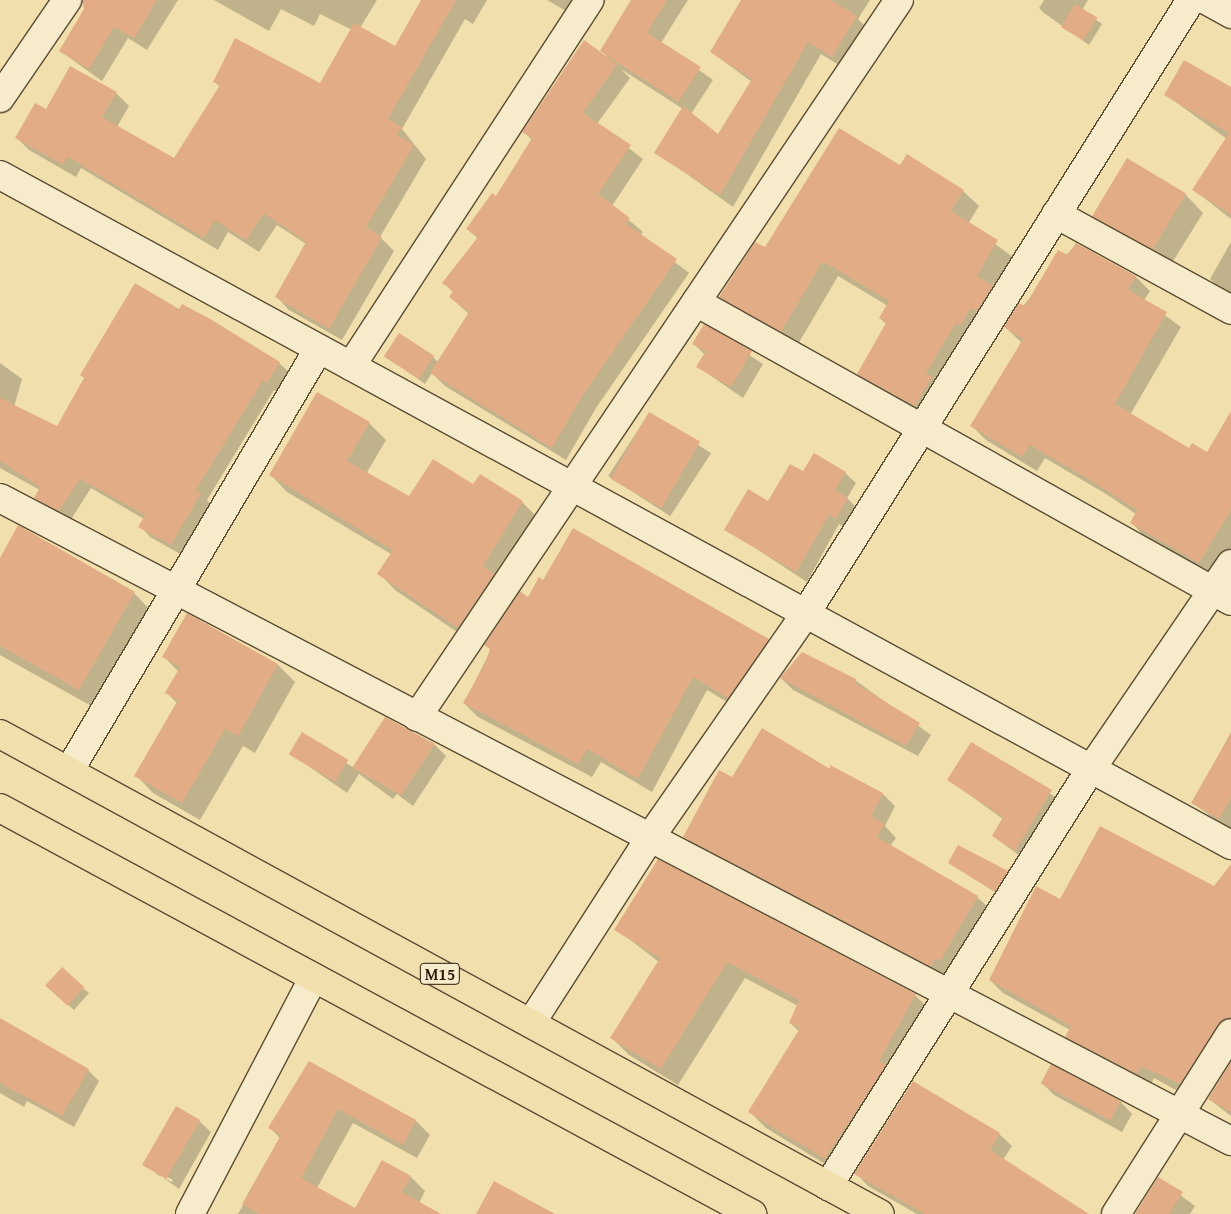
<!DOCTYPE html>
<html>
<head>
<meta charset="utf-8">
<style>
  body { margin:0 }
  #map { position:relative; width:1231px; height:1214px; overflow:hidden; background:#f1e0ae; font-family:"Gentium Book Plus",serif }
  div>[style] { position:absolute }
  [style*='--x'] { left:calc(var(--x)*1px); top:calc(var(--y)*1px); width:calc(var(--w)*1px); rotate:calc(var(--a)*1deg) }
  .shadow>* { inset:0; background:#0003; transform-origin:0 0 }
  .building>* { inset:0; background:#e2ad86; transform-origin:0 0 }
  .roads { filter:drop-shadow(1px 0 #5b4c34) drop-shadow(-1px 0 #5b4c34) drop-shadow(0 1px #5b4c34) drop-shadow(0 -1px #5b4c34) }
  .minor>* { height:28px; margin:-14px; padding:0 14px; transform-origin:14px; border-radius:14px; background:#f6ebca }
  .trunk>* { height:28px; margin:-14px; padding:0 14px; transform-origin:14px; border-radius:14px; background:#f1e0ae }
  span { translate:-50% -50%; white-space:nowrap; text-align:center; line-height:1.15; -webkit-text-stroke:5px #f6ebca; paint-order:stroke }
  .shield-label span { padding:1px 4px; background:#f6ebca; border:1px solid; border-radius:4px; -webkit-text-stroke-width:0 }
  .shield-label { font-size:16px; color:#291a0b; font-weight:700 }
</style>
</head>
<body>
<div id="map">
  <div class="shadow">
    <i style="clip-path:polygon(91px 0,178px 0,147px 50px,128px 38px,102px 81px,60px 51px)"></i>
    <i style="clip-path:polygon(214px 0,377px 0,360px 28px,395px 48px,423px 0,487px 0,473px 24px,465px 19px,402px 129px,426px 159px,380px 237px,394px 251px,342px 340px,289px 310px,277px 297px,306px 244px,277px 225px,259px 252px,228px 232px,218px 250px,81px 168px,76px 177px,29px 150px,17px 138px,46px 111px,116px 93px,129px 106px,117px 127px,175px 159px,220px 87px,214px 81px,321px 85px,352px 30px,320px 14px,314px 26px,281px 9px,269px 31px)"></i>
    <i style="clip-path:polygon(547px 0,573px 0,566px 11px)"></i>
    <i style="clip-path:polygon(633px 0,688px 0,661px 43px,713px 80px,691px 114px,719px 136px,752px 82px,711px 52px,742px 0,870px 0,858px 19px,869px 30px,845px 69px,821px 54px,733px 207px,656px 152px,683px 109px,621px 69px,630px 78px,597px 124px,643px 159px,612px 206px,643px 232px,640px 235px,689px 273px,596px 408px,566px 460px,445px 386px,432px 373px,425px 384px,386px 356px,433px 357px,438px 362px,469px 314px,450px 297px,454px 293px,444px 283px,478px 239px,468px 229px,496px 198px,532px 140px,524px 132px,607px 56px,601px 50px)"></i>
    <i style="clip-path:polygon(1044px 0,1088px 0,1082px 10px,1102px 24px,1089px 45px,1044px 13px,1039px 8px)"></i>
    <i style="clip-path:polygon(1231px 88px,1231px 219px,1194px 190px,1227px 139px,1166px 95px)"></i>
    <i style="clip-path:polygon(1127px 160px,1186px 195px,1203px 213px,1170px 266px,1111px 233px,1093px 216px)"></i>
    <i style="clip-path:polygon(900px 167px,963px 191px,979px 206px,968px 224px,1013px 257px,931px 421px,874px 389px,858px 374px,887px 325px,880px 318px,888px 306px,838px 276px,797px 346px,737px 313px,721px 297px,766px 249px)"></i>
    <i style="clip-path:polygon(1231px 242px,1231px 298px,1210px 279px)"></i>
    <i style="clip-path:polygon(1076px 244px,1136px 277px,1150px 291px,1144px 300px,1181px 327px,1130px 415px,1189px 450px,1207px 453px,1231px 414px,1231px 548px,1214px 577px,1145px 537px,1131px 522px,1136px 514px,1106px 494px,1045px 458px,1037px 471px,986px 440px,972px 426px,1022px 343px,1005px 327px)"></i>
    <i style="clip-path:polygon(179px 310px,279px 363px,290px 373px,278px 393px,274px 390px,207px 500px,211px 505px,182px 555px,150px 537px,140px 526px,144px 519px,91px 488px,70px 521px,35px 498px,40px 490px,0 468px,0 363px,22px 379px,14px 407px,58px 428px)"></i>
    <i style="clip-path:polygon(704px 326px,763px 364px,743px 398px,698px 367px,705px 355px,694px 344px)"></i>
    <i style="left:649px;top:413px;width:74px;height:75px;rotate:33deg"></i>
    <i style="clip-path:polygon(369px 423px,386px 440px,366px 474px,410px 498px,473px 486px,480px 476px,522px 502px,539px 519px,475px 644px,395px 590px,379px 573px,391px 554px,287px 492px,271px 475px)"></i>
    <i style="clip-path:polygon(803px 473px,845px 473px,856px 483px,847px 498px,858px 509px,847px 529px,839px 524px,807px 582px,726px 529px,769px 502px)"></i>
    <i style="clip-path:polygon(0 560px,134px 593px,156px 616px,102px 712px,0 655px)"></i>
    <i style="clip-path:polygon(544px 581px,768px 640px,782px 653px,742px 711px,707px 690px,652px 792px,601px 762px,592px 777px,478px 717px,464px 703px,491px 650px,486px 645px)"></i>
    <i style="clip-path:polygon(187px 615px,278px 665px,295px 682px,255px 753px,243px 746px,200px 820px,153px 793px,136px 775px,178px 704px,167px 693px,179px 672px,164px 657px)"></i>
    <i style="clip-path:polygon(781px 678px,855px 680px,931px 735px,918px 756px,793px 690px)"></i>
    <i style="clip-path:polygon(386px 719px,435px 745px,446px 756px,413px 806px,397px 794px,393px 799px,359px 774px,347px 793px,291px 754px,302px 734px,354px 768px)"></i>
    <i style="clip-path:polygon(1231px 732px,1231px 831px,1193px 803px)"></i>
    <i style="clip-path:polygon(972px 743px,1063px 802px,1027px 861px,993px 836px,1003px 819px,949px 780px)"></i>
    <i style="clip-path:polygon(837px 770px,883px 794px,895px 806px,885px 826px,896px 838px,890px 846px,977px 897px,990px 909px,953px 972px,948px 970px,943px 978px,697px 849px,685px 837px,732px 779px)"></i>
    <i style="clip-path:polygon(959px 847px,1013px 878px,1001px 896px,950px 863px)"></i>
    <i style="clip-path:polygon(1214px 888px,1231px 891px,1231px 1039px,1183px 1094px,1154px 1078px,1150px 1086px,1079px 1049px,1067px 1037px,1070px 1030px,1003px 993px,990px 980px,1061px 901px)"></i>
    <i style="clip-path:polygon(616px 929px,915px 995px,932px 1012px,843px 1175px,766px 1128px,749px 1111px,799px 1031px,790px 1023px,798px 1006px,745px 978px,678px 1085px,629px 1055px,612px 1038px,659px 962px)"></i>
    <i style="clip-path:polygon(83px 988px,89px 993px,74px 1010px,53px 992px)"></i>
    <i style="clip-path:polygon(0 1020px,88px 1070px,99px 1081px,74px 1127px,27px 1101px,24px 1107px,0 1093px)"></i>
    <i style="clip-path:polygon(310px 1063px,416px 1121px,430px 1135px,417px 1158px,353px 1123px,317px 1188px,356px 1210px,383px 1162px,411px 1177px,425px 1191px,419px 1203px,439px 1214px,238px 1214px,281px 1139px,270px 1128px)"></i>
    <i style="clip-path:polygon(1231px 1064px,1231px 1116px,1209px 1099px)"></i>
    <i style="clip-path:polygon(1051px 1066px,1121px 1102px,1132px 1114px,1122px 1132px,1054px 1095px,1042px 1083px)"></i>
    <i style="clip-path:polygon(evenodd,199px 1121px,211px 1132px,179px 1189px,144px 1164px,199px 1121px,156px 1171px,173px 1180px,172px 1182px,156px 1174px,156px 1171px)"></i>
    <i style="clip-path:polygon(999px 1134px,1012px 1146px,1003px 1160px,1085px 1214px,917px 1214px,868px 1186px,856px 1173px)"></i>
    <i style="clip-path:polygon(1158px 1179px,1195px 1206px,1190px 1214px,1136px 1214px)"></i>
  </div>
  <div class="building">
    <i style="clip-path:polygon(82px 0,157px 0,134px 38px,114px 27px,89px 69px,59px 51px,84px 9px)"></i>
    <i style="clip-path:polygon(421px 0,456px 0,388px 119px,402px 127px,397px 135px,414px 145px,366px 227px,382px 237px,329px 329px,275px 297px,306px 242px,264px 213px,246px 240px,215px 220px,204px 238px,68px 157px,63px 165px,15px 138px,35px 103px,46px 109px,70px 66px,117px 92px,102px 117px,174px 158px,220px 85px,213px 82px,235px 38px,320px 83px,354px 23px,395px 46px)"></i>
    <i style="clip-path:polygon(631px 0,667px 0,647px 33px,701px 67px,678px 102px,600px 51px)"></i>
    <i style="clip-path:polygon(741px 0,831px 0,857px 16px,832px 57px,808px 42px,720px 195px,654px 153px,683px 106px,718px 134px,752px 79px,710px 52px)"></i>
    <i style="left:1075px;top:4px;width:26px;height:27px;rotate:31deg"></i>
    <i style="clip-path:polygon(584px 40px,617px 64px,583px 113px,631px 145px,598px 194px,630px 218px,626px 224px,677px 259px,583px 395px,552px 448px,430px 373px,469px 312px,449px 297px,453px 291px,442px 283px,478px 237px,466px 229px,492px 193px,496px 196px,532px 138px,522px 132px)"></i>
    <i style="clip-path:polygon(1184px 60px,1231px 87px,1231px 215px,1192px 190px,1229px 133px,1164px 95px)"></i>
    <i style="clip-path:polygon(839px 128px,900px 165px,907px 154px,964px 190px,951px 211px,998px 240px,977px 276px,993px 286px,977px 311px,971px 308px,960px 326px,956px 323px,926px 373px,932px 377px,915px 406px,857px 374px,886px 323px,879px 318px,889px 301px,833px 267px,822px 262px,781px 332px,719px 297px,755px 242px,765px 247px)"></i>
    <i style="left:1127px;top:158px;width:69px;height:68px;rotate:31deg"></i>
    <i style="clip-path:polygon(1076px 243px,1136px 276px,1128px 290px,1167px 312px,1115px 404px,1189px 448px,1192px 443px,1207px 452px,1231px 411px,1231px 510px,1199px 563px,1130px 523px,1137px 510px,1090px 480px,1030px 445px,1022px 457px,970px 426px,1023px 339px,1004px 327px,1019px 303px,1025px 306px,1058px 250px,1068px 255px)"></i>
    <i style="clip-path:polygon(135px 283px,179px 309px,182px 304px,212px 320px,280px 362px,267px 383px,263px 380px,196px 490px,201px 493px,171px 545px,138px 527px,145px 515px,80px 479px,59px 511px,34px 498px,40px 487px,0 461px,0 398px,57px 426px,84px 378px,80px 375px)"></i>
    <i style="clip-path:polygon(704px 324px,752px 351px,731px 387px,696px 367px,706px 351px,692px 344px)"></i>
    <i style="left:399px;top:333px;width:42px;height:28px;rotate:33deg"></i>
    <i style="clip-path:polygon(317px 392px,370px 422px,347px 461px,409px 496px,433px 459px,473px 484px,480px 474px,523px 501px,483px 566px,494px 574px,458px 628px,377px 574px,393px 550px,269px 475px)"></i>
    <i style="left:649px;top:412px;width:59px;height:77px;rotate:30deg"></i>
    <i style="clip-path:polygon(814px 453px,846px 472px,835px 490px,848px 498px,836px 519px,829px 515px,796px 572px,724px 530px,748px 489px,768px 501px,790px 464px,803px 471px)"></i>
    <i style="clip-path:polygon(18px 525px,135px 592px,79px 690px,0 646px,0 558px)"></i>
    <i style="clip-path:polygon(573px 528px,769px 639px,728px 698px,693px 677px,638px 779px,587px 749px,578px 764px,463px 703px,484px 666px,490px 649px,484px 645px,520px 591px,528px 597px,539px 577px,543px 580px)"></i>
    <i style="clip-path:polygon(187px 613px,278px 664px,238px 736px,225px 729px,182px 803px,134px 776px,178px 700px,165px 693px,180px 667px,162px 657px)"></i>
    <i style="clip-path:polygon(802px 652px,856px 679px,855px 683px,920px 723px,906px 746px,780px 678px)"></i>
    <i style="clip-path:polygon(385px 717px,435px 744px,401px 795px,352px 768px)"></i>
    <i style="clip-path:polygon(762px 728px,830px 769px,830px 765px,883px 793px,871px 816px,884px 824px,877px 837px,978px 896px,940px 961px,935px 958px,931px 967px,683px 837px,719px 770px,732px 777px)"></i>
    <i style="left:302px;top:732px;width:54px;height:26px;rotate:31deg"></i>
    <i style="clip-path:polygon(1231px 733px,1231px 798px,1219px 819px,1191px 803px)"></i>
    <i style="clip-path:polygon(971px 742px,1052px 790px,1015px 851px,992px 836px,1003px 817px,947px 780px)"></i>
    <i style="clip-path:polygon(1100px 826px,1214px 886px,1231px 864px,1231px 1017px,1218px 1025px,1180px 1084px,1141px 1066px,1137px 1074px,1065px 1037px,1071px 1026px,989px 980px,1036px 886px,1060px 899px)"></i>
    <i style="clip-path:polygon(958px 845px,1008px 871px,995px 892px,948px 863px)"></i>
    <i style="clip-path:polygon(658px 859px,916px 994px,879px 1061px,886px 1065px,825px 1159px,748px 1112px,800px 1028px,789px 1023px,799px 1000px,727px 962px,661px 1069px,610px 1038px,660px 958px,614px 930px)"></i>
    <i style="left:62px;top:967px;width:30px;height:25px;rotate:42deg"></i>
    <i style="clip-path:polygon(0 1018px,89px 1069px,62px 1116px,0 1083px)"></i>
    <i style="clip-path:polygon(309px 1061px,416px 1120px,403px 1145px,338px 1109px,301px 1178px,355px 1208px,382px 1160px,411px 1176px,402px 1192px,441px 1214px,259px 1214px,242px 1204px,281px 1135px,268px 1128px)"></i>
    <i style="clip-path:polygon(1231px 1062px,1231px 1112px,1208px 1099px)"></i>
    <i style="left:1051px;top:1064px;width:79px;height:22px;rotate:28deg"></i>
    <i style="clip-path:polygon(913px 1081px,1000px 1133px,990px 1150px,1089px 1214px,925px 1214px,854px 1174px)"></i>
    <i style="left:176px;top:1106px;width:28px;height:68px;rotate:30deg"></i>
    <i style="clip-path:polygon(1158px 1177px,1183px 1192px,1169px 1214px,1135px 1214px)"></i>
    <i style="clip-path:polygon(494px 1181px,555px 1214px,476px 1214px)"></i>
  </div>
  <div class="roads">
    <div class="minor">
      <i style="--x:1206;--y:0;--w:29;--a:29"></i>
      <i style="--x:0;--y:98;--w:119;--a:-55.6"></i>
      <i style="--x:0;--y:175;--w:1402;--a:28.56"></i>
      <i style="--x:1056;--y:214;--w:200;--a:28.7"></i>
      <i style="--x:696;--y:302;--w:613;--a:29.2"></i>
      <i style="--x:351;--y:366;--w:437;--a:-56.9"></i>
      <i style="--x:0;--y:498;--w:1389;--a:27.58"></i>
      <i style="--x:417;--y:717;--w:864;--a:-56.09"></i>
      <i style="--x:69;--y:771;--w:490;--a:-59.4"></i>
      <i style="--x:531;--y:1023;--w:219;--a:-57.3"></i>
      <i style="--x:649;--y:839;--w:275;--a:-55.2"></i>
      <i style="--x:806;--y:613;--w:724;--a:-57.87"></i>
      <i style="--x:828;--y:1186;--w:493;--a:-57.8"></i>
      <i style="--x:1091;--y:769;--w:248;--a:-55.7"></i>
      <i style="--x:190;--y:1214;--w:267;--a:-62.4"></i>
      <i style="--x:1116;--y:1214;--w:214;--a:-57.6"></i>
    </div>
    <div class="trunk">
      <i style="--x:0;--y:734;--w:1002;--a:28.61"></i>
      <i style="--x:0;--y:808;--w:855;--a:28.36"></i>
    </div>
  </div>
  <div class="shield-label">
    <span style="left:440px;top:974px">M15</span>
  </div>
</div>
</body>
</html>
